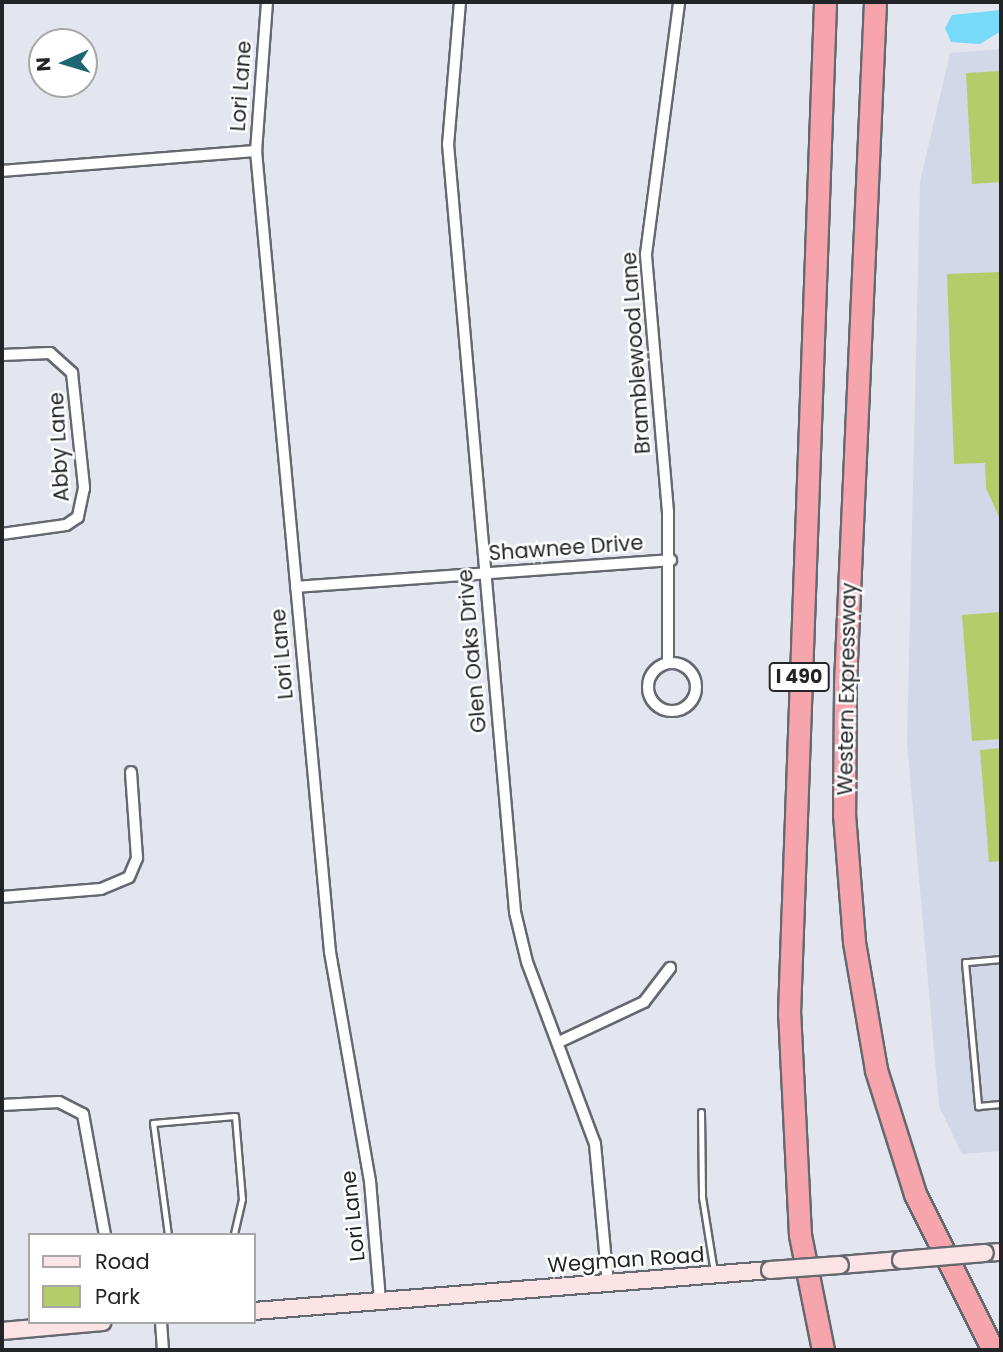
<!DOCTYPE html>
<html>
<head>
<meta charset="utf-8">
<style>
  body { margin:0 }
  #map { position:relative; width:1003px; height:1352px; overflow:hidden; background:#e3e6ef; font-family:Poppins,sans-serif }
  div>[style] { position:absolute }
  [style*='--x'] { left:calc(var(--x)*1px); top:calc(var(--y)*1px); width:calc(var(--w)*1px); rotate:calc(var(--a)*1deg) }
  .built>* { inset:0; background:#d2d8e7 }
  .green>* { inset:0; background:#b5cc6a }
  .water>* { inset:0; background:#77daf8 }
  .roads { filter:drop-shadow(2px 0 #65686f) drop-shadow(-2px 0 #65686f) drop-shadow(0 2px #65686f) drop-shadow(0 -2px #65686f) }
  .lane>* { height:5px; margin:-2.5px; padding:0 2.5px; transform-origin:2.5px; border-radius:2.5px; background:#fff }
  .street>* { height:10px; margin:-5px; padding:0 5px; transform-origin:5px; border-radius:5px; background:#fff }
  .street>.ring { margin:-5px; padding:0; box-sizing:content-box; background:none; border:10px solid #fff; border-radius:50% }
  .secondary>* { height:16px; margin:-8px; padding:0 8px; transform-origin:8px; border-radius:8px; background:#fce4e6 }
  .highway>* { height:21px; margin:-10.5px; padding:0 10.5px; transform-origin:10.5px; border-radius:10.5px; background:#f6a5ac }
  .bridges { filter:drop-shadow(2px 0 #65686f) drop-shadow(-2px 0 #65686f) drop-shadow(0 2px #65686f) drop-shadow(0 -2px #65686f) }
  .secondary-bridge>* { height:16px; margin:-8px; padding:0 8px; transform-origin:8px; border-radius:8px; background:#fce4e6 }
  span { translate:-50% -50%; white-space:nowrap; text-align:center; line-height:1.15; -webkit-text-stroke:5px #fff; paint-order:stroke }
  .shield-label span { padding:2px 5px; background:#fff; border:2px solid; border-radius:5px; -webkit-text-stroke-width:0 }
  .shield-label { font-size:19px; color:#232427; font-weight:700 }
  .street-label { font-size:21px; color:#232427 }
  .frame { position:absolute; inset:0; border:4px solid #232427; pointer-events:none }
  .legend { position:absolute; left:28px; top:1233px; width:228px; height:91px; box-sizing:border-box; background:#fff; border:2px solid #a7a7a9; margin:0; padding:9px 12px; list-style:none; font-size:21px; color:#232427 }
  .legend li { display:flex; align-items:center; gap:14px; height:35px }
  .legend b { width:35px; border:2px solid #a7a7a9 }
  .north { position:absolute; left:28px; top:28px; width:70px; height:70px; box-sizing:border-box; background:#fff; border:2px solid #a7a7a9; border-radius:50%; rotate:266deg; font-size:19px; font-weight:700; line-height:28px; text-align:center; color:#232427 }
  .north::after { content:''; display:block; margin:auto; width:24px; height:32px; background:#1c6771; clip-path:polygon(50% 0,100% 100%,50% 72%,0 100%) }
</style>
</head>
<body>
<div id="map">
  <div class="built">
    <i style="clip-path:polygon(1001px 49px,1001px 1151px,962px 1154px,939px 1106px,907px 742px,920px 182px,950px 53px)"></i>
  </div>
  <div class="green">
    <i style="clip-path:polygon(1001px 71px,1001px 182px,972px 184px,966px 73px)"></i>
    <i style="clip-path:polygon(1001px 272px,1001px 521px,986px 488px,985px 463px,954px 464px,947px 274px)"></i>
    <i style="clip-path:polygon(1001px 612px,1001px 739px,972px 741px,962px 615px)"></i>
    <i style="clip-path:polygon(1001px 748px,1001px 861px,989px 862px,980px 750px)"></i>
  </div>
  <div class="water">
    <i style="clip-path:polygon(1001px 10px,1001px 31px,980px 44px,951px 42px,945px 28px,952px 15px)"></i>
  </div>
  <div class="roads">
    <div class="lane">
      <i style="--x:1001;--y:959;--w:36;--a:175"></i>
      <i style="--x:965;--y:962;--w:145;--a:84.8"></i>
      <i style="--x:978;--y:1106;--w:23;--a:-5"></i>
      <i style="--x:701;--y:1112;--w:85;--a:89.3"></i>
      <i style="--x:702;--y:1197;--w:76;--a:80.9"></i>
      <i style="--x:168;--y:1235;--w:113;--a:-97.6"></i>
      <i style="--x:153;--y:1123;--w:82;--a:-4.9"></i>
      <i style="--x:235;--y:1116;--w:83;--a:85.2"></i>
      <i style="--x:242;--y:1199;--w:37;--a:103"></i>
    </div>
    <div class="street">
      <i style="--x:267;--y:2;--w:149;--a:94.2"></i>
      <i style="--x:256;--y:151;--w:804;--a:84.72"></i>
      <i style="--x:330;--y:952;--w:232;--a:80.1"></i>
      <i style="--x:370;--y:1181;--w:118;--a:85.2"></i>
      <i style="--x:460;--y:2;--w:143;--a:94.8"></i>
      <i style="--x:448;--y:144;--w:771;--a:85.01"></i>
      <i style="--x:515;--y:912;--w:51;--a:76.5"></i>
      <i style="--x:527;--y:962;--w:194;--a:69.5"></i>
      <i style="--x:595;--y:1144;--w:140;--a:84.7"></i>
      <i style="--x:2;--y:171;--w:255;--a:-4.5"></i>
      <i style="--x:2;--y:355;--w:48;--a:-2.4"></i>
      <i style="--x:50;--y:353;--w:30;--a:42"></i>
      <i style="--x:72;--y:373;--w:116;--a:84"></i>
      <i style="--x:84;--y:488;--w:30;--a:102"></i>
      <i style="--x:78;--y:517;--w:14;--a:146"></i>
      <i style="--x:66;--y:525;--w:65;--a:172"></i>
      <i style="--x:296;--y:587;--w:376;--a:-4.1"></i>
      <i style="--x:668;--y:662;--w:150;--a:-90"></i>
      <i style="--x:668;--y:512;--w:259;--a:-94.9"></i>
      <i style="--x:646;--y:254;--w:254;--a:-82.5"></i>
      <i class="ring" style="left:648px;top:663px;width:38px;height:38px"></i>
      <i style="--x:2;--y:897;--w:99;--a:-4.6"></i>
      <i style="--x:101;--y:889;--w:30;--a:-23"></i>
      <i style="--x:129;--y:877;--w:21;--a:-67"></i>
      <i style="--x:137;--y:858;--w:86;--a:-94"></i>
      <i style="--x:559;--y:1042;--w:94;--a:-25.2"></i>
      <i style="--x:644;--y:1002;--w:43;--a:-52.6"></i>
      <i style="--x:2;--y:1105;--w:57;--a:-3"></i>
      <i style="--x:59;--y:1102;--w:27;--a:27"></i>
      <i style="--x:83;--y:1114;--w:123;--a:79.7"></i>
      <i style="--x:161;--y:1322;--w:28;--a:86"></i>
    </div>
    <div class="secondary">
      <i style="--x:985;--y:1253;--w:16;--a:-4"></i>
      <i style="--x:840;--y:1265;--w:61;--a:-4.7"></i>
      <i style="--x:254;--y:1311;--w:518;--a:-4.54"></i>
      <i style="--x:2;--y:1331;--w:101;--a:-5.1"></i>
    </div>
    <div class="highway">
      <i style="--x:875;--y:2;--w:684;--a:92.52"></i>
      <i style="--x:845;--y:685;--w:129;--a:90.4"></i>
      <i style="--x:844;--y:814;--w:128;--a:85.5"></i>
      <i style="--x:854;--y:942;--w:130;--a:80.2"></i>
      <i style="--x:876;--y:1070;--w:130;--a:72.5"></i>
      <i style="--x:915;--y:1194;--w:174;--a:63.4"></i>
      <i style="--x:823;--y:1350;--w:117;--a:-101.3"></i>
      <i style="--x:800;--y:1235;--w:221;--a:-92.8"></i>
      <i style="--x:789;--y:1014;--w:1013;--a:-87.96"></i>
    </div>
  </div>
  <div class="bridges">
    <div class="secondary-bridge">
      <i style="--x:901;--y:1260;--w:84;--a:-4.8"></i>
      <i style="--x:770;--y:1270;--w:70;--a:-4.1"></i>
    </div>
  </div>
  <div class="shield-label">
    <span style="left:799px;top:677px">I 490</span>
  </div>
  <div class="street-label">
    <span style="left:241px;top:86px;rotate:-86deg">Lori Lane</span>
    <span style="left:636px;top:353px;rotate:-94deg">Bramblewood Lane</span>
    <span style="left:59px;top:447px;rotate:-93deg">Abby Lane</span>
    <span style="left:566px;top:548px;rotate:-4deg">Shawnee Drive</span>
    <span style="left:472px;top:651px;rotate:-95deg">Glen Oaks Drive</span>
    <span style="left:282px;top:654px;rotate:-95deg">Lori Lane</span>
    <span style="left:847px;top:689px;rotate:-89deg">Western Expressway</span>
    <span style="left:353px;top:1216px;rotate:-96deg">Lori Lane</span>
    <span style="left:626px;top:1260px;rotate:-4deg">Wegman Road</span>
  </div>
  <div class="frame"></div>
  <ul class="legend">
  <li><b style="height:9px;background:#fce4e6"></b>Road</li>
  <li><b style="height:19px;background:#b5cc6a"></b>Park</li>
  </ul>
  <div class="north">N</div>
</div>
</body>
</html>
